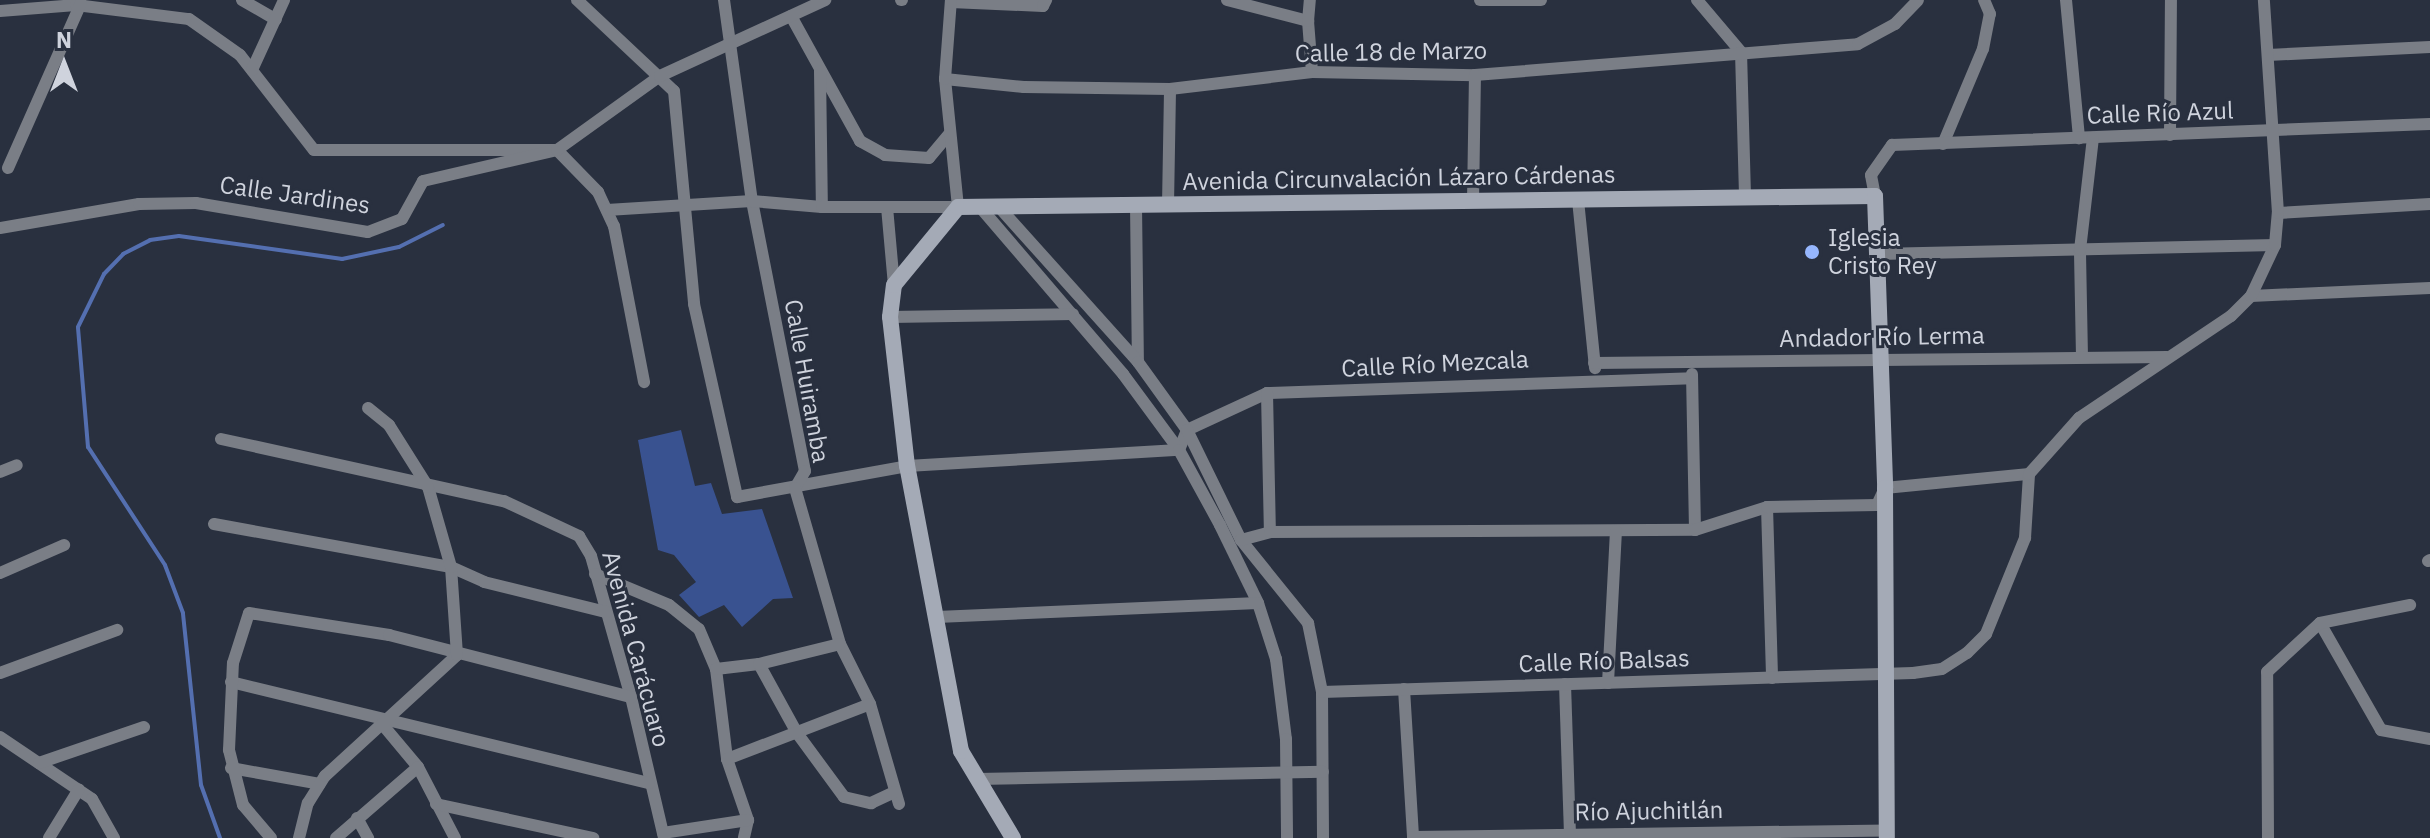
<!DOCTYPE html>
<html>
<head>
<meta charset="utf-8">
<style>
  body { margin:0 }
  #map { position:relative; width:2430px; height:838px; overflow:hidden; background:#29303f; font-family:"IBM Plex Sans",sans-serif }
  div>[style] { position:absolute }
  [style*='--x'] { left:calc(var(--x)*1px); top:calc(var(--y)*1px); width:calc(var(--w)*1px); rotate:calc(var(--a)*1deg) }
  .forest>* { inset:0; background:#395290 }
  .stream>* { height:4px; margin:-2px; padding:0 2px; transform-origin:2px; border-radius:2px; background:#546fb0 }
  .street>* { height:12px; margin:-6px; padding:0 6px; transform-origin:6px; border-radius:6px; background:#7a7e86 }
  .secondary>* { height:16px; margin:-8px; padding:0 8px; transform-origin:8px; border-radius:8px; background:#a4aab6 }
  .dots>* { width:22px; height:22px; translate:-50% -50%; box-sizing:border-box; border:4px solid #29303f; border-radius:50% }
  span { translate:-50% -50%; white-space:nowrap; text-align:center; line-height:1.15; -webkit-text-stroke:6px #29303f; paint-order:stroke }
  .street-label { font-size:24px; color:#cfd3dd }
  .poi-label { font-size:24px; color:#cfd3dd }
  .left { translate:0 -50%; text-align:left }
  .north { position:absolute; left:24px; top:24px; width:80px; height:80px; -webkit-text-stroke:6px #29303f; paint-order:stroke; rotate:0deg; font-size:22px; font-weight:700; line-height:32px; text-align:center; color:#cfd3dd }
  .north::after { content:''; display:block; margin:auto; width:28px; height:36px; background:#cfd3dd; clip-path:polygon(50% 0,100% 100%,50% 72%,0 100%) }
</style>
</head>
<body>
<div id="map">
  <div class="forest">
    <i style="clip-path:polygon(681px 430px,695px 486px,711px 483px,722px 514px,762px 509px,793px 598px,773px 599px,742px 627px,724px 605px,699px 617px,679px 595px,696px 582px,674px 555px,658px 550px,638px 440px)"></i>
  </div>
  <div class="stream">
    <i style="--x:220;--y:838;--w:56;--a:-109.7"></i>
    <i style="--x:201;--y:785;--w:173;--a:-96"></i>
    <i style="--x:183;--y:613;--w:51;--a:-110.6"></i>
    <i style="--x:165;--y:565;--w:141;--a:-123.1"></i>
    <i style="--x:88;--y:447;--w:120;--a:-94.8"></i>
    <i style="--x:78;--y:327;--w:59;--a:-63.9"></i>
    <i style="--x:104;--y:274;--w:28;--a:-46"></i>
    <i style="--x:123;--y:254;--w:30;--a:-27"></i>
    <i style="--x:150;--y:240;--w:29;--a:-8"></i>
    <i style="--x:179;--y:236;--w:165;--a:8"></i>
    <i style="--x:342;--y:259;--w:58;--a:-11.9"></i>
    <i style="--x:399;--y:247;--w:49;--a:-26.6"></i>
  </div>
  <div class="street">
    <i style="--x:242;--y:0;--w:39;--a:30"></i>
    <i style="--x:577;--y:0;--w:133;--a:43.2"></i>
    <i style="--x:674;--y:91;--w:214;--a:84.6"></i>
    <i style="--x:694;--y:304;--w:198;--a:77.4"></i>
    <i style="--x:737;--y:497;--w:173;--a:-10.3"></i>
    <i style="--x:907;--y:466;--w:272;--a:-3.4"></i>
    <i style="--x:1179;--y:450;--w:22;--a:-68"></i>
    <i style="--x:1187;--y:430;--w:88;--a:-24.8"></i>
    <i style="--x:1267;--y:393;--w:425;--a:-2"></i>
    <i style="--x:724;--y:0;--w:203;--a:82.1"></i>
    <i style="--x:752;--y:201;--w:275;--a:78.9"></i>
    <i style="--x:805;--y:471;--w:20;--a:120"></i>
    <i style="--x:795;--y:488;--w:162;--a:73.9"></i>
    <i style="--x:840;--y:644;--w:67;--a:63.4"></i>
    <i style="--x:870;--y:704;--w:104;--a:73.8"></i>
    <i style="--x:901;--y:0;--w:1;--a:0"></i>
    <i style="--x:1227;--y:0;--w:84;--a:14.5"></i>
    <i style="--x:1308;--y:21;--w:51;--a:85.5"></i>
    <i style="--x:1480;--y:0;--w:61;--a:0"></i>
    <i style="--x:1697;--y:0;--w:68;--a:49.8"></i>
    <i style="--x:1741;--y:52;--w:146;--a:88.4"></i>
    <i style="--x:2066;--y:0;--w:139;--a:84.6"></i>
    <i style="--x:951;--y:2;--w:92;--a:2.5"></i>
    <i style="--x:1043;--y:6;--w:7;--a:-63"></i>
    <i style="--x:0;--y:11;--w:76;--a:-4.5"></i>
    <i style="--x:76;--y:5;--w:114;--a:7.1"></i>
    <i style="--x:189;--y:19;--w:62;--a:35.2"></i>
    <i style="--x:240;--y:55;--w:120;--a:52.1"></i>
    <i style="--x:314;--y:150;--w:243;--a:0"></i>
    <i style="--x:557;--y:150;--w:59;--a:45.7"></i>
    <i style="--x:598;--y:192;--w:38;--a:65"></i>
    <i style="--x:614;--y:226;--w:159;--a:79.1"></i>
    <i style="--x:791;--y:16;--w:143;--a:61.1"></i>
    <i style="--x:860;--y:141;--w:29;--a:29"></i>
    <i style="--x:885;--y:155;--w:44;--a:3.9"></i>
    <i style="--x:929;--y:158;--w:31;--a:-50"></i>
    <i style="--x:1308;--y:21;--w:21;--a:-85"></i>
    <i style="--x:2268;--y:55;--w:162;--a:-2.8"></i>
    <i style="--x:252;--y:70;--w:77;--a:-65.4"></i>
    <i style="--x:820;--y:71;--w:136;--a:89.2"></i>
    <i style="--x:945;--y:79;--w:79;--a:5.8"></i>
    <i style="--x:1024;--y:87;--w:146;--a:0.8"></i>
    <i style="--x:1170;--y:89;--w:143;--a:-6.8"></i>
    <i style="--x:1312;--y:72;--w:163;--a:1.1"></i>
    <i style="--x:1475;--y:75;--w:384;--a:-4.6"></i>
    <i style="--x:1858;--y:44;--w:42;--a:-28.4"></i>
    <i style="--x:1895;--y:24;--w:33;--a:-46"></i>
    <i style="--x:2170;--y:135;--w:135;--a:-89.6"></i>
    <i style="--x:1943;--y:144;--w:103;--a:-67.2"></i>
    <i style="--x:1983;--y:49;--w:36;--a:-79"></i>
    <i style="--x:1990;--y:14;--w:15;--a:-113"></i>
    <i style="--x:8;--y:168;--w:180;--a:-66.1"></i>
    <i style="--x:1875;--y:196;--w:21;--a:-101"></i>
    <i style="--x:1871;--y:175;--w:37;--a:-55"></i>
    <i style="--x:1892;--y:145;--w:538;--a:-2.24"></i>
    <i style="--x:1578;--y:200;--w:169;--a:84.2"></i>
    <i style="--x:1473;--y:201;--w:126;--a:-89.1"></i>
    <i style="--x:1136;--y:205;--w:157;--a:89.3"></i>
    <i style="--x:1168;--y:205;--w:116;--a:-89"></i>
    <i style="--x:887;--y:207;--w:78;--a:84.9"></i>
    <i style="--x:980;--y:207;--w:220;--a:49.4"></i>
    <i style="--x:1123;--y:374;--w:94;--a:53.6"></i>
    <i style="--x:1179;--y:450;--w:85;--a:61.3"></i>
    <i style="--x:1220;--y:525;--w:87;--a:64"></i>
    <i style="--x:1258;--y:603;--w:59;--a:72.2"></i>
    <i style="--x:1276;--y:659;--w:81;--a:82.9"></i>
    <i style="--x:1286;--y:739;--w:99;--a:89.4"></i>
    <i style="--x:999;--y:207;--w:208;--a:48.1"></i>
    <i style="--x:1138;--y:362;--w:84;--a:54.2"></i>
    <i style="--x:1187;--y:430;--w:123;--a:63.9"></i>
    <i style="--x:1241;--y:540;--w:107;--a:51.1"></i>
    <i style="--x:1308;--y:623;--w:70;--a:78.5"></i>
    <i style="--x:1322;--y:692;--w:146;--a:89.6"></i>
    <i style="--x:607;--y:210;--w:145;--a:-3.6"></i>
    <i style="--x:752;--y:201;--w:70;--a:4.9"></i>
    <i style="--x:822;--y:207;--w:136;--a:0"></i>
    <i style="--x:958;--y:207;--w:129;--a:-95.8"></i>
    <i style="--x:945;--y:79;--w:79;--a:-85.7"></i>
    <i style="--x:2278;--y:213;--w:152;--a:-3.4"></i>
    <i style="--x:0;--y:228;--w:141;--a:-9.8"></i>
    <i style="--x:139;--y:204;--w:57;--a:-1"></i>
    <i style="--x:196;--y:203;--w:174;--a:9.6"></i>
    <i style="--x:368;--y:232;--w:36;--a:-21"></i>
    <i style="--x:402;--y:219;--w:43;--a:-61.1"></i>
    <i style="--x:423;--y:181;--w:138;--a:-13"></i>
    <i style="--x:557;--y:150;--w:127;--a:-35.7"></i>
    <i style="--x:660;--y:76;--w:182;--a:-24.7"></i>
    <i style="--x:1878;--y:254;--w:397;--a:-1.3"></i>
    <i style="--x:2251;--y:296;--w:179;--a:-2.6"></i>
    <i style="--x:890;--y:317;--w:183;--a:-0.9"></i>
    <i style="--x:2082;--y:357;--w:107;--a:-91.1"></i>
    <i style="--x:2080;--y:250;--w:113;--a:-83.4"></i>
    <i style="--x:1594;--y:363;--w:573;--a:-0.6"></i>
    <i style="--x:1692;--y:374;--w:156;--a:88.9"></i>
    <i style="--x:1267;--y:393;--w:139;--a:88.8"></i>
    <i style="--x:221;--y:439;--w:290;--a:12.4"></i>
    <i style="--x:504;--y:501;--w:83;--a:25"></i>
    <i style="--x:579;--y:536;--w:23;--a:59"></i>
    <i style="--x:591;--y:556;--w:147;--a:74.2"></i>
    <i style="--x:631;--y:697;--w:145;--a:76.8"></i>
    <i style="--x:0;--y:472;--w:18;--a:-22"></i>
    <i style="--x:1767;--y:507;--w:171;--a:88.3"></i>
    <i style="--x:214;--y:524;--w:241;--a:10.3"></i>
    <i style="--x:451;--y:567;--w:36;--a:24"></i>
    <i style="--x:484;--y:582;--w:126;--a:13.8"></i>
    <i style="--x:1241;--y:540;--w:30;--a:-15"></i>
    <i style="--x:1270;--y:532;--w:425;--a:-0.3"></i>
    <i style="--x:1695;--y:530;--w:76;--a:-17.7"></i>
    <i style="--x:1767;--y:507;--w:110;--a:-1"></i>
    <i style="--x:1877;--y:505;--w:19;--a:-65"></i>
    <i style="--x:1885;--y:488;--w:145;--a:-5.6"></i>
    <i style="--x:2428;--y:561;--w:2;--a:-27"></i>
    <i style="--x:0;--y:573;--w:70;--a:-23.6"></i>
    <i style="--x:595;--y:574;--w:80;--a:22.7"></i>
    <i style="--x:669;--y:605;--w:38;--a:39"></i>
    <i style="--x:699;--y:629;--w:43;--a:67"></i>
    <i style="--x:716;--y:669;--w:91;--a:83"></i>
    <i style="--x:727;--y:759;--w:65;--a:71"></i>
    <i style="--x:748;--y:820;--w:18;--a:103"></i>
    <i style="--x:937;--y:617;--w:321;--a:-2.5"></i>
    <i style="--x:2320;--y:623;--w:123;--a:60.3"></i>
    <i style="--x:2381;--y:730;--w:50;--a:10.4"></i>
    <i style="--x:759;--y:664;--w:79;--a:61.2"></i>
    <i style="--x:797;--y:733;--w:79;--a:53.7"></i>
    <i style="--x:844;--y:797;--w:28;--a:13"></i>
    <i style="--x:871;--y:803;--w:26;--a:-25"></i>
    <i style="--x:716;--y:669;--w:43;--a:-6.6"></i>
    <i style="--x:759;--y:664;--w:83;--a:-13.9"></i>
    <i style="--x:0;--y:673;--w:125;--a:-20.2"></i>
    <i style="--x:231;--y:682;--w:430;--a:13.6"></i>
    <i style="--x:1608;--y:683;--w:152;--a:-87"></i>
    <i style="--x:1565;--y:684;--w:151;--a:88.1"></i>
    <i style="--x:1404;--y:689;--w:149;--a:86.5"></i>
    <i style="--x:1322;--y:692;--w:591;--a:-1.84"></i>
    <i style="--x:1913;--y:673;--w:29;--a:-8"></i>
    <i style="--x:1942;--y:669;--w:30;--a:-33"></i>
    <i style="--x:1967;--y:653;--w:27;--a:-45"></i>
    <i style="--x:1986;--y:634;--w:104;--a:-67.9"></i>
    <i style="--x:2025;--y:538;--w:64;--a:-86.4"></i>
    <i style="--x:2029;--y:474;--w:75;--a:-48.2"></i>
    <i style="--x:2079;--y:418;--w:183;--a:-33.9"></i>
    <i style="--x:2231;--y:316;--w:28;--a:-45"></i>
    <i style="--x:2251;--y:296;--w:56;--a:-64.8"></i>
    <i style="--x:2275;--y:245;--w:32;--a:-85"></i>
    <i style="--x:2278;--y:213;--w:213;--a:-93.8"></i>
    <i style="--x:382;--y:724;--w:56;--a:50.1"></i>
    <i style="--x:418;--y:767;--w:80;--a:62.5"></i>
    <i style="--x:0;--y:737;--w:111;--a:34"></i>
    <i style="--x:92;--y:799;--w:45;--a:60.6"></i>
    <i style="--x:727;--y:759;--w:153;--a:-21"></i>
    <i style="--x:39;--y:763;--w:111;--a:-18.9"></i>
    <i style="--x:231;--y:768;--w:90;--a:10.2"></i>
    <i style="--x:977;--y:779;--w:346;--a:-1.2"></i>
    <i style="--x:436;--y:804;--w:161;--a:12.2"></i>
    <i style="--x:357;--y:818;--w:23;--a:61"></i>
    <i style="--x:663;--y:833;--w:86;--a:-8.7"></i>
    <i style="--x:1413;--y:837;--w:474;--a:-0.8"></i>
    <i style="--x:49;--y:838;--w:57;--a:-58.5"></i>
    <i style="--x:271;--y:838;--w:43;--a:-130.3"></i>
    <i style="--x:243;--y:805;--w:57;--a:-104.3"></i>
    <i style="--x:229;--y:750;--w:87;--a:-87.4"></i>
    <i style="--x:233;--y:663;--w:52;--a:-72.3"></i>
    <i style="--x:249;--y:613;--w:142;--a:8.9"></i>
    <i style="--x:389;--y:635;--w:250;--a:14.4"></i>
    <i style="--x:299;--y:838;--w:36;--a:-76"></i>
    <i style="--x:308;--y:803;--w:32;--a:-58"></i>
    <i style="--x:325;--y:776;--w:179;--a:-42.5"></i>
    <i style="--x:457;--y:655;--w:88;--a:-93.9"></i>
    <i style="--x:451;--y:567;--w:83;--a:-106"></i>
    <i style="--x:428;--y:487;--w:73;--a:-122.2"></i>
    <i style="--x:389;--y:425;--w:27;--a:-141"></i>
    <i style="--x:336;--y:838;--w:108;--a:-40.9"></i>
    <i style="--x:2268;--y:838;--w:166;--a:-90.3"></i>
    <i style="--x:2267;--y:672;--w:72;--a:-42.8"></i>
    <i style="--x:2320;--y:623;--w:92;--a:-11.3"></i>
  </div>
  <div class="secondary">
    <i style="--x:1013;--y:838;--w:101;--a:-120.9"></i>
    <i style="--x:961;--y:751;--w:290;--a:-100.7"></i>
    <i style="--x:907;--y:466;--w:150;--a:-96.5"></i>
    <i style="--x:890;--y:317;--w:32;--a:-83"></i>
    <i style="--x:894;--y:285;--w:101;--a:-50.6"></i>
    <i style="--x:958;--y:207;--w:917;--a:-0.69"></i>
    <i style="--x:1875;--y:196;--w:292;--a:88"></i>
    <i style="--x:1885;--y:488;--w:350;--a:89.7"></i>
  </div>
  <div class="dots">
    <i style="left:1812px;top:252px;background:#96b6fd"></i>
  </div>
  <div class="street-label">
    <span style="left:1391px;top:52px;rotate:-1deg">Calle 18 de Marzo</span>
    <span style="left:2160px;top:113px;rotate:-2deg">Calle Río Azul</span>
    <span style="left:1399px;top:178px;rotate:-1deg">Avenida Circunvalación Lázaro Cárdenas</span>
    <span style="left:295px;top:195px;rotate:8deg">Calle Jardines</span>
    <span style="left:1882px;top:337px;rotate:-1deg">Andador Río Lerma</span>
    <span style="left:1435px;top:364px;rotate:-3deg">Calle Río Mezcala</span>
    <span style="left:807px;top:381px;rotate:80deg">Calle Huiramba</span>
    <span style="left:636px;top:649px;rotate:75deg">Avenida Carácuaro</span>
    <span style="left:1604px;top:661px;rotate:-2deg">Calle Río Balsas</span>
    <span style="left:1649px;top:811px;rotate:-1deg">Río Ajuchitlán</span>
  </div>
  <div class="poi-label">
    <span class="left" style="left:1828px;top:252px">Iglesia<br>Cristo Rey</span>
  </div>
  <div class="north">N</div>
</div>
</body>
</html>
